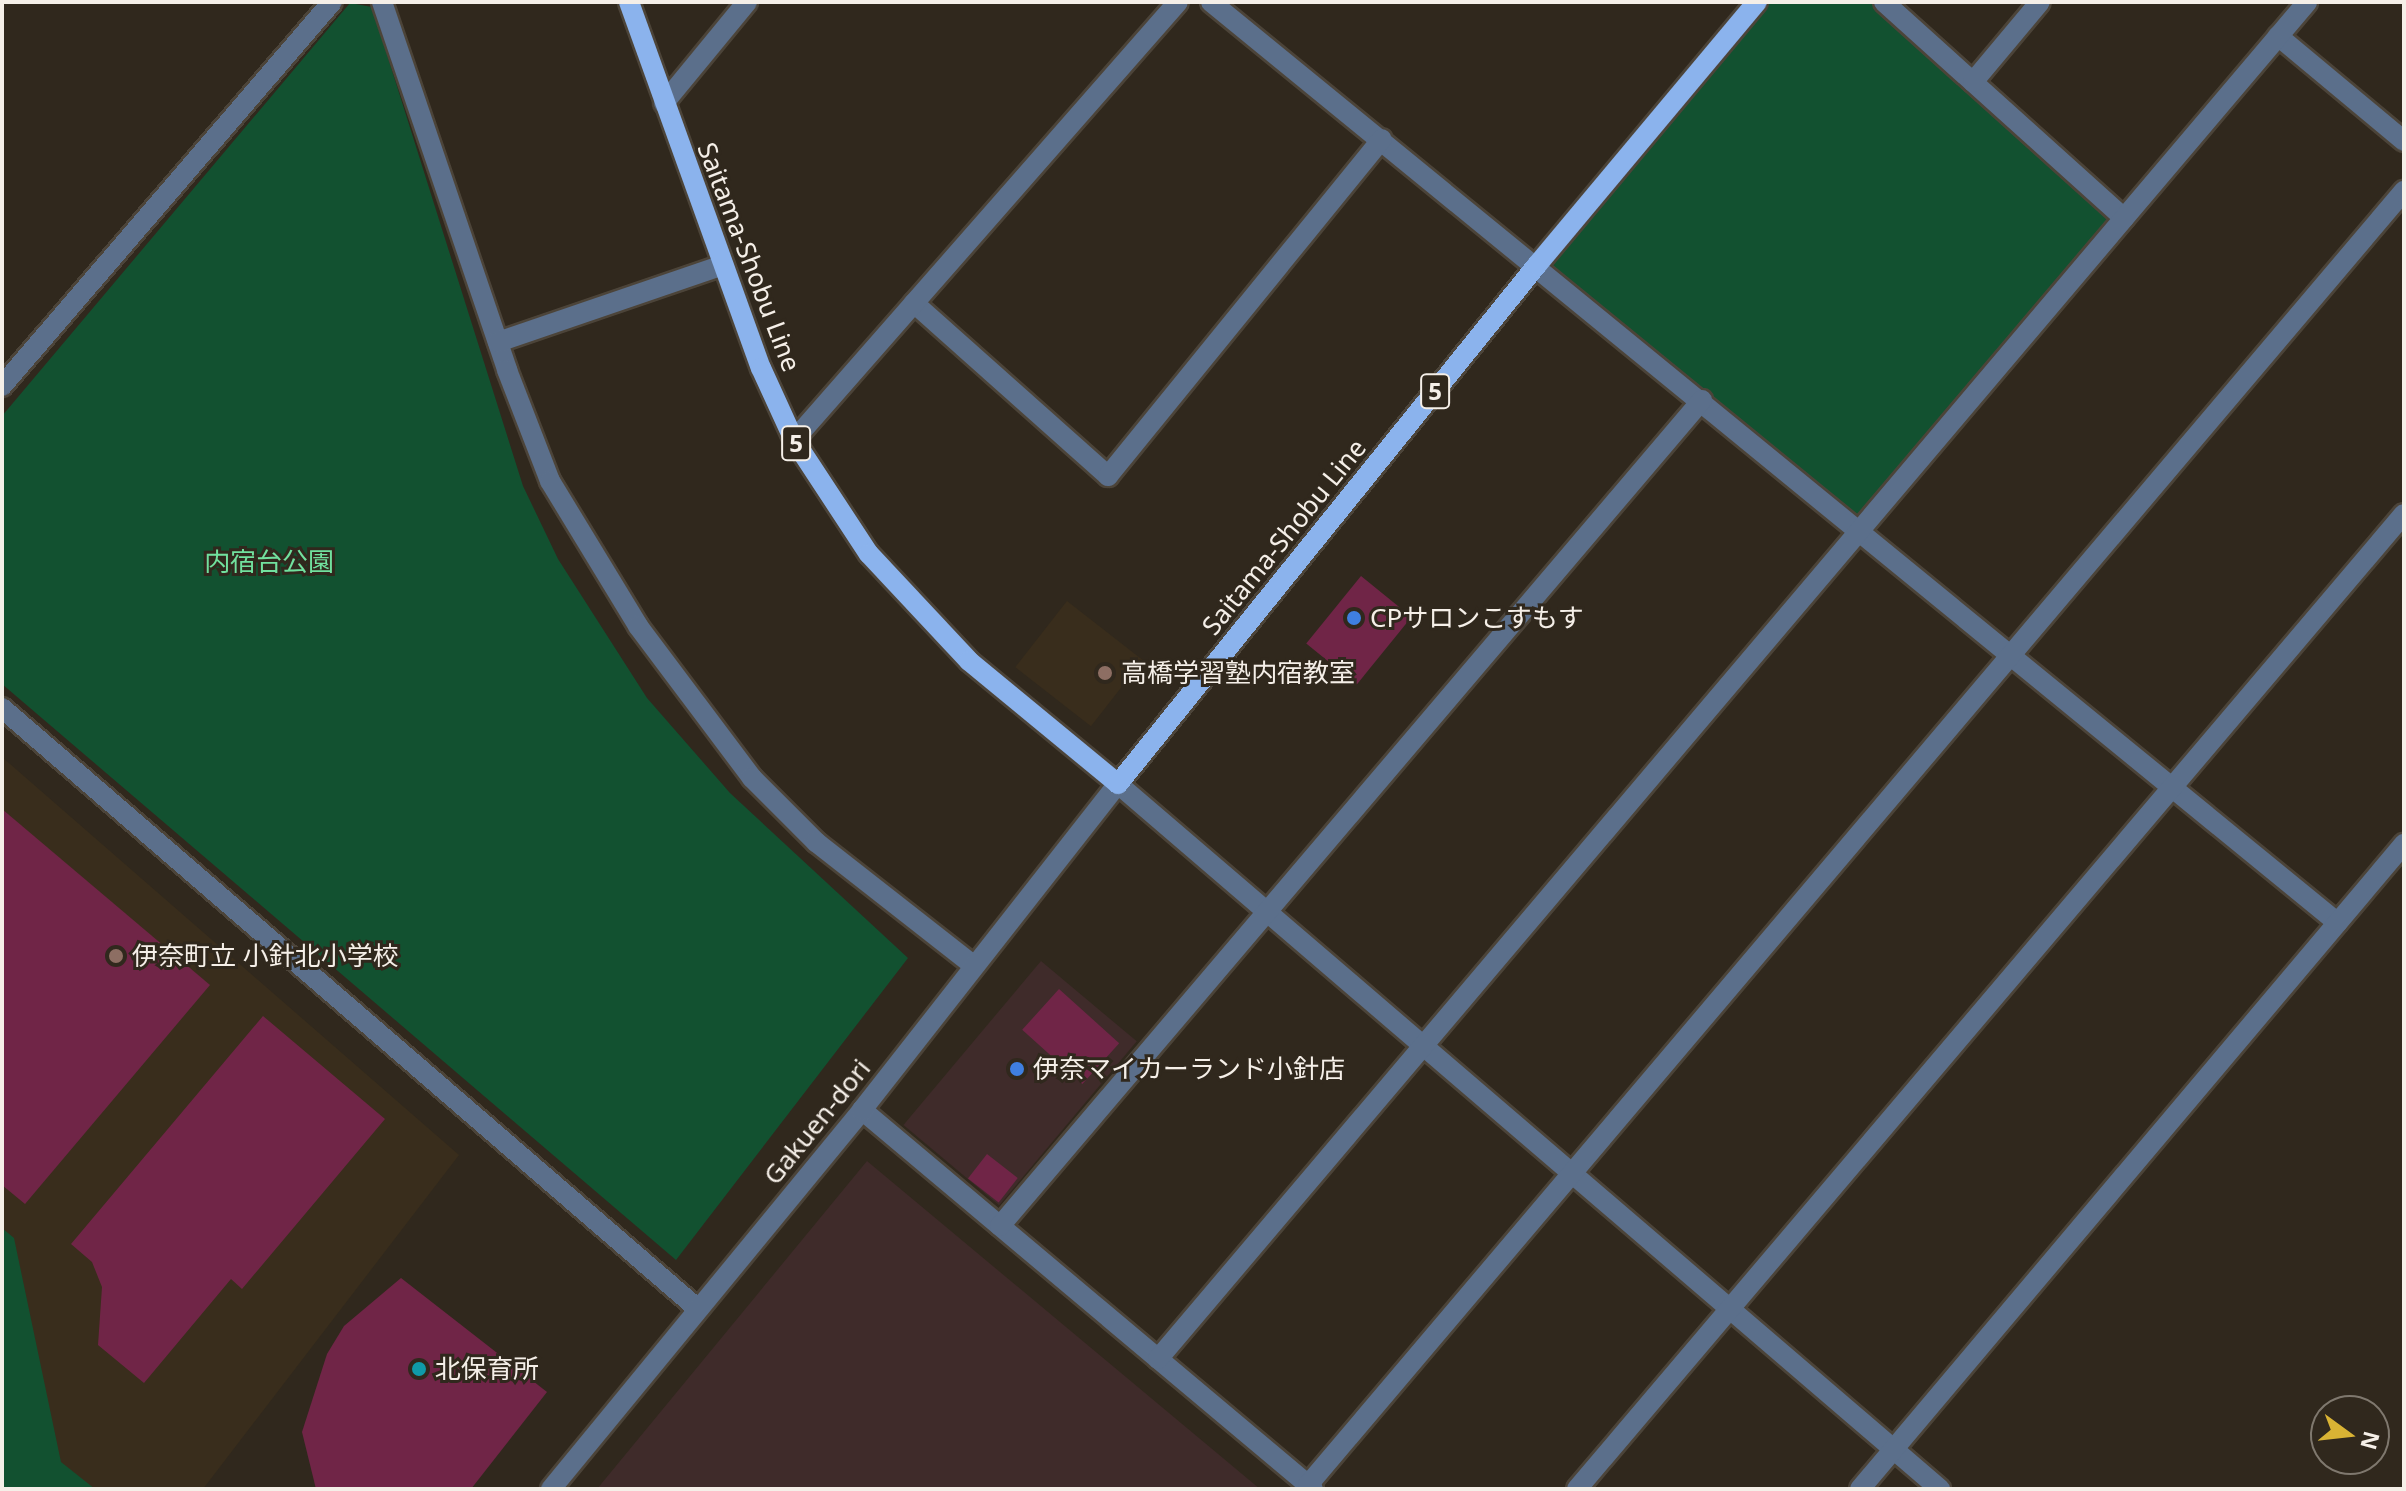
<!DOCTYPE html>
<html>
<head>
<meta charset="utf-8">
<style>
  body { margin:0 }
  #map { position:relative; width:2406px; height:1491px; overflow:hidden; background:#30281d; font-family:"Noto Sans","Noto Sans JP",sans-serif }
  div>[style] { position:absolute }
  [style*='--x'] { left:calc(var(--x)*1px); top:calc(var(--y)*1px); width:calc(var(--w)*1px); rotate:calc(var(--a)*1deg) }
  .commercial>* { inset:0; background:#3f2b2a; transform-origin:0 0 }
  .built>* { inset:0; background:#392d1c; transform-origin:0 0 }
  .green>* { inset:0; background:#125130 }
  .building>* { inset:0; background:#702547; transform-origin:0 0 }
  .roads { filter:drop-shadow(2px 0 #4c4439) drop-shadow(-2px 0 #4c4439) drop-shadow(0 2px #4c4439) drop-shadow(0 -2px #4c4439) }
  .minor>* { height:20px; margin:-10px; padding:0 10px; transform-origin:10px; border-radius:10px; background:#5b6f8b }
  .tertiary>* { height:20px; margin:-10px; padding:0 10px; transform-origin:10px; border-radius:10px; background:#5b6f8b }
  .primary>* { height:20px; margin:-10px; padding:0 10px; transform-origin:10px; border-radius:10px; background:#8bb3ed }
  .dots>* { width:22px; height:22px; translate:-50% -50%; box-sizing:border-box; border:4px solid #30281d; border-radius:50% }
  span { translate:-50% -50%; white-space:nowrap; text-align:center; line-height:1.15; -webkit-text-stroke:6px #30281d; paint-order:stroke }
  .shield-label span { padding:2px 6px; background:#30281d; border:2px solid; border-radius:6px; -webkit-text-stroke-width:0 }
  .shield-label { font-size:24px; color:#f5efe8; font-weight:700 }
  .street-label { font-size:26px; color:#f5efe8 }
  .park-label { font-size:26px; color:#71e19e }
  .poi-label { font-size:26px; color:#f5efe8 }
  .left { translate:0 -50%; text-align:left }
  .frame { position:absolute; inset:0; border:4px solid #f5efe8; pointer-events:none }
  .north { position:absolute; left:2310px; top:1395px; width:80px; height:80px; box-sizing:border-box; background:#30281d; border:2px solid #7f786e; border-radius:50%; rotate:105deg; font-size:22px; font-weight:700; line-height:32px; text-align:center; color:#f5efe8 }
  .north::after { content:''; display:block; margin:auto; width:28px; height:36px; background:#d9b334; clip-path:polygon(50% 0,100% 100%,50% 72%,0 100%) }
</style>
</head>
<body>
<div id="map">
  <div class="commercial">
    <i style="left:1041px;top:961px;width:125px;height:214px;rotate:40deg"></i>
    <i style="clip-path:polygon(867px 1161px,1260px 1489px,597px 1489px)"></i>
  </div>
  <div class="built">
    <i style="left:1067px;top:601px;width:96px;height:84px;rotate:38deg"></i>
    <i style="clip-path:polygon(2px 757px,459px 1155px,203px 1489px,2px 1489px)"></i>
  </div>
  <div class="green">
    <i style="clip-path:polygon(1757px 2px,1884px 2px,2124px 218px,1860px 530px,1537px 265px)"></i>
    <i style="clip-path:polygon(350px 3px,372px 7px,523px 486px,558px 559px,647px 698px,730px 793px,908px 958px,676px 1260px,2px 684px,2px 416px)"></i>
    <i style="clip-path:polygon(2px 1228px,14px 1238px,61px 1462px,95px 1489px,2px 1489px)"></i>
  </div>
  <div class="building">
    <i style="left:1361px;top:576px;width:65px;height:87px;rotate:39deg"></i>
    <i style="clip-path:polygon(2px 809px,210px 985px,25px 1204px,2px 1185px)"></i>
    <i style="left:1059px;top:989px;width:81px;height:55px;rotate:42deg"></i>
    <i style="clip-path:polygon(263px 1016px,385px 1119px,242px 1289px,231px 1279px,144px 1383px,98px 1345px,102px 1287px,92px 1262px,71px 1244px)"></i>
    <i style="left:987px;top:1154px;width:39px;height:31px;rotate:38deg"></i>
    <i style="clip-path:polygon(401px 1278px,547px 1392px,471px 1489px,316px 1489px,302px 1432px,327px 1354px,344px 1326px)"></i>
  </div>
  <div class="roads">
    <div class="minor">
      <i style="--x:382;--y:2;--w:389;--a:71.2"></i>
      <i style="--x:507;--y:370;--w:119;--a:68.8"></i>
      <i style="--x:550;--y:481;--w:170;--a:58.7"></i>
      <i style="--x:638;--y:626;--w:190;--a:53.1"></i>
      <i style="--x:752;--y:778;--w:91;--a:45"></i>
      <i style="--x:816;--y:842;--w:201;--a:38.1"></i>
      <i style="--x:1211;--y:2;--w:1455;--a:39.26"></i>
      <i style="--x:1884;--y:2;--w:323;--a:42"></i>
      <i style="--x:2278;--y:36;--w:164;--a:39.8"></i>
      <i style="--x:1973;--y:82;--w:104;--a:-50.1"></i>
      <i style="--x:664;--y:103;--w:131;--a:-50.6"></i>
      <i style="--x:914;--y:303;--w:260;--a:41.7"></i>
      <i style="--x:1108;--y:476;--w:434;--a:-50.9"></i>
      <i style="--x:498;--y:342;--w:238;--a:-18.9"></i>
      <i style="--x:2;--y:386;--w:506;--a:-49.33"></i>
      <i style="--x:794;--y:440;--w:582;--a:-48.76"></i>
      <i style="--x:2;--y:708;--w:920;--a:40.81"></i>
      <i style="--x:1118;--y:784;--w:1083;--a:40.62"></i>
      <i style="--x:862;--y:1110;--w:589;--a:40.04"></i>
      <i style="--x:1000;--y:1226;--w:1084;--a:-49.64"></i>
      <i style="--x:1158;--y:1359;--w:1778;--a:-49.74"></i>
      <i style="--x:1308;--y:1485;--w:1696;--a:-49.74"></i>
      <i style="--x:1577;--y:1489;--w:1278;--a:-49.7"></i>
    </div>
    <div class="tertiary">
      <i style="--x:551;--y:1489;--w:490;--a:-50.6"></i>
      <i style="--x:862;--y:1110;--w:415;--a:-51.9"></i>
      <i style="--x:1860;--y:1489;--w:844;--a:-49.86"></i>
    </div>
    <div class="primary">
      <i style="--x:629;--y:2;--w:389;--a:70.2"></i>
      <i style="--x:761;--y:368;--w:79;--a:65.4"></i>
      <i style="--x:794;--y:440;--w:136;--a:56.7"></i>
      <i style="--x:869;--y:554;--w:146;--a:46.9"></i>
      <i style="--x:969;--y:661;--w:193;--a:39.5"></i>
      <i style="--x:1118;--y:784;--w:667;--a:-51.09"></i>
      <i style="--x:1537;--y:265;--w:343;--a:-50.1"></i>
    </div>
  </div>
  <div class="dots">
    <i style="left:1354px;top:618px;background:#3f7fe0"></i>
    <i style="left:1105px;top:673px;background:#8d6e63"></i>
    <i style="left:116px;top:956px;background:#8d6e63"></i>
    <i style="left:1017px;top:1069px;background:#3f7fe0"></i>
    <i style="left:419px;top:1369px;background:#0f9aa8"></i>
  </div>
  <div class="shield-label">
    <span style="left:1435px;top:391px">5</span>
    <span style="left:796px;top:443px">5</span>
  </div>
  <div class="street-label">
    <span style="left:749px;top:257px;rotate:69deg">Saitama-Shobu Line</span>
    <span style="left:1284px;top:537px;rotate:-51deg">Saitama-Shobu Line</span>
    <span style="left:817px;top:1122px;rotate:-51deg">Gakuen-dori</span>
  </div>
  <div class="park-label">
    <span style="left:269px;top:562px">内宿台公園</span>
  </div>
  <div class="poi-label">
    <span class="left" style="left:1370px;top:618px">CPサロンこすもす</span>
    <span class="left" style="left:1121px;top:673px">高橋学習塾内宿教室</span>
    <span class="left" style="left:132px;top:956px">伊奈町立 小針北小学校</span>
    <span class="left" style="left:1033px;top:1069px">伊奈マイカーランド小針店</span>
    <span class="left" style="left:435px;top:1369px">北保育所</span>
  </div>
  <div class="frame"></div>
  <div class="north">N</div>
</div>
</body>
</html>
